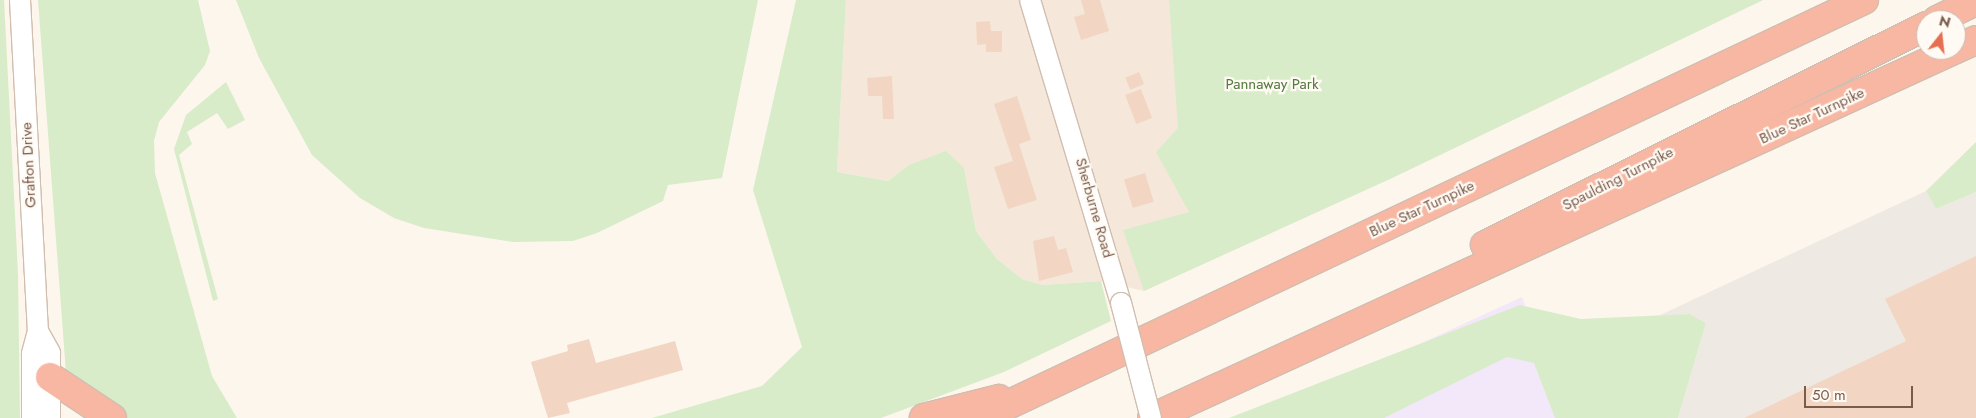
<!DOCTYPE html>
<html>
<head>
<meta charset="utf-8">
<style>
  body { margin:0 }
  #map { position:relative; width:1976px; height:418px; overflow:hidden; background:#fdf6ec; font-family:Jost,sans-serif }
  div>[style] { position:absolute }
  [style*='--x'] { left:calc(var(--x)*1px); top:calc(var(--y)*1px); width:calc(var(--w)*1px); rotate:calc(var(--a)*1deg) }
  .residential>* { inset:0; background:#f5e8da }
  .industrial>* { inset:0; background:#efe9e4 }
  .education>* { inset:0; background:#f3e8fa }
  .green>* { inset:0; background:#d8ecc9 }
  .building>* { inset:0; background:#f3d5c3; transform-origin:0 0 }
  .roads { filter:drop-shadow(1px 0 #d1beb0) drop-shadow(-1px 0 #d1beb0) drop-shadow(0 1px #d1beb0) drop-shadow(0 -1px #d1beb0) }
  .minor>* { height:20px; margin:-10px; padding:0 10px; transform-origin:10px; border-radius:10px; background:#fff }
  .highway>* { height:28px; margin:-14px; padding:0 14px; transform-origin:14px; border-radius:14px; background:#f7b7a3 }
  .bridges { filter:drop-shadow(1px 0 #d1beb0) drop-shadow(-1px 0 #d1beb0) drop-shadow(0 1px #d1beb0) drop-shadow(0 -1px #d1beb0) }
  .minor-bridge>* { height:20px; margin:-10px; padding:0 10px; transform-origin:10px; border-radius:10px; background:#fff }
  span { translate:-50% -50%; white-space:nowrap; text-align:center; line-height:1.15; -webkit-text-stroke:4.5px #fffaf3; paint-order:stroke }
  .park-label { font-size:15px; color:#537a41 }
  .street-label { font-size:15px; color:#7a5c4d }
  .north { position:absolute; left:1916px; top:10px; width:50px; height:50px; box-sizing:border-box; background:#fffaf3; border:1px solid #cabbb1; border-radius:50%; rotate:16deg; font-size:14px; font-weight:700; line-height:20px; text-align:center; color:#7a5c4d }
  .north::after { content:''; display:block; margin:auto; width:18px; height:22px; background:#e76f51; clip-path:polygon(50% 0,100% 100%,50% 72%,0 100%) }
  .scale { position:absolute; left:1804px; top:386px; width:109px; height:22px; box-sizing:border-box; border:2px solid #7a5c4d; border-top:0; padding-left:6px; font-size:15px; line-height:18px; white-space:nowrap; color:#7a5c4d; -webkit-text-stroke:4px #fffaf3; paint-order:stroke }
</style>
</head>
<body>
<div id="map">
  <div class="residential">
    <i style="clip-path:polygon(846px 0,1763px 0,1392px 178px,1144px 291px,1101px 281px,1042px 285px,1022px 279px,997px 259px,976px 231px,964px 168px,909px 165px,888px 181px,837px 172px)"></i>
  </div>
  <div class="industrial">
    <i style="clip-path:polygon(1926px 191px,1936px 209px,1976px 192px,1976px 418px,1678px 418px,1706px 323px,1690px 314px,1658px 316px)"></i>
  </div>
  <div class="education">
    <i style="clip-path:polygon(1522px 297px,1567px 418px,1258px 418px)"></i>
  </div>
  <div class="green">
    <i style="clip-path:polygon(0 0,4px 0,18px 274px,20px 418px,0 418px)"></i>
    <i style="clip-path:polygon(38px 0,198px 0,210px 51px,205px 65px,159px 122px,154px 141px,155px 173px,212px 376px,237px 418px,127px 418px,66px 373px)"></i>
    <i style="clip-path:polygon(236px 0,758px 0,722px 178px,668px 185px,663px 201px,597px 233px,573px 241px,513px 242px,424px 228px,394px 218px,360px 198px,312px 155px,259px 58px)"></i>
    <i style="clip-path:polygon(796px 0,846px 0,837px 172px,888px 181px,909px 165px,946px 151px,964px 168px,976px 231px,997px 259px,1022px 279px,1042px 285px,1101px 281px,1111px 321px,1004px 372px,881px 418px,652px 418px,762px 386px,802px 347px,753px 190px)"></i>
    <i style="clip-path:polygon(1169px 0,1763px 0,1392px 178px,1144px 291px,1123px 230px,1189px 212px,1156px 152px,1178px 128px)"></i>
    <i style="clip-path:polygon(226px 82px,245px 120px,228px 129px,217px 113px,187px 132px,192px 144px,179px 155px,218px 299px,213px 301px,174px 149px,186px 115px)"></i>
    <i style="clip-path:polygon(1976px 142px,1976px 192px,1936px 209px,1926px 191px)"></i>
    <i style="clip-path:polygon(1520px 305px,1581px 319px,1690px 314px,1706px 323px,1678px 418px,1555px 418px,1534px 363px,1507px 357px,1384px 418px,1229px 418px)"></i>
  </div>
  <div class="building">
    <i style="clip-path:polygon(1081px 0,1100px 0,1109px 31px,1081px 40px,1074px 17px,1085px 14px)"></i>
    <i style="clip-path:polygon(990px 21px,991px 31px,1002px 31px,1002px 52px,986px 52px,986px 44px,977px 45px,976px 22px)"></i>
    <i style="left:1139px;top:72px;width:13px;height:15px;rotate:67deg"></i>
    <i style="clip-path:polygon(892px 76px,894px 119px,883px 119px,882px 96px,868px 96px,867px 78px)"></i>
    <i style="left:1141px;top:89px;width:31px;height:17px;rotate:69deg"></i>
    <i style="clip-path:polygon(1017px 96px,1031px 140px,1019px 144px,1037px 200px,1008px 209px,994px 167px,1013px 161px,994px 104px)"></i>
    <i style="left:1145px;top:173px;width:30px;height:22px;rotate:73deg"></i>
    <i style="clip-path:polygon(1054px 236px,1058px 250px,1066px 248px,1073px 272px,1039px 281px,1033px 241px)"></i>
    <i style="clip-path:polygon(1976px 256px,1976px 418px,1744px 418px,1906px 341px,1885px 299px)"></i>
    <i style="clip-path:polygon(589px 339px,596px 363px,675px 341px,683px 370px,567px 403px,570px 413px,548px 418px,531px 362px,568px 351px,567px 345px)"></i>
  </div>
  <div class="roads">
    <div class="minor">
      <i style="--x:20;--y:0;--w:331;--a:86.9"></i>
      <i style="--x:38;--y:331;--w:24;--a:105"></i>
      <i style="--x:32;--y:354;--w:64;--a:90"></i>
      <i style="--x:1030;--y:0;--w:316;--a:73.3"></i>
      <i style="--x:38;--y:331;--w:25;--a:61"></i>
      <i style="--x:50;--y:353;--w:65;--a:90"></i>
    </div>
    <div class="highway">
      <i style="--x:1937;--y:20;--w:43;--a:-26"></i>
      <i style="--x:1956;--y:49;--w:22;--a:-24"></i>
      <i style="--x:1485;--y:245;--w:492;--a:-26.4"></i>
      <i style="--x:50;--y:377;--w:74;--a:33.5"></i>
      <i style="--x:924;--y:418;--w:77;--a:-14.2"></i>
      <i style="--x:980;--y:418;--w:978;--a:-25.31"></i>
      <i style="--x:1152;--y:418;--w:882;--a:-24.65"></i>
    </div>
  </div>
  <div class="bridges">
    <div class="minor-bridge">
      <i style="--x:1121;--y:303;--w:119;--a:75.4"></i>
    </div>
  </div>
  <div class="park-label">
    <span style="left:1272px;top:85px">Pannaway Park</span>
  </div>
  <div class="street-label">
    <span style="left:1812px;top:116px;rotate:-25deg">Blue Star Turnpike</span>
    <span style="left:29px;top:165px;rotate:-93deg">Grafton Drive</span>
    <span style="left:1618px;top:179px;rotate:-27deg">Spaulding Turnpike</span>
    <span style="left:1094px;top:208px;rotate:74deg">Sherburne Road</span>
    <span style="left:1422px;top:209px;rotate:-25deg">Blue Star Turnpike</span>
  </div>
  <div class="north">N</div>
  <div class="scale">50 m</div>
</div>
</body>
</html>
